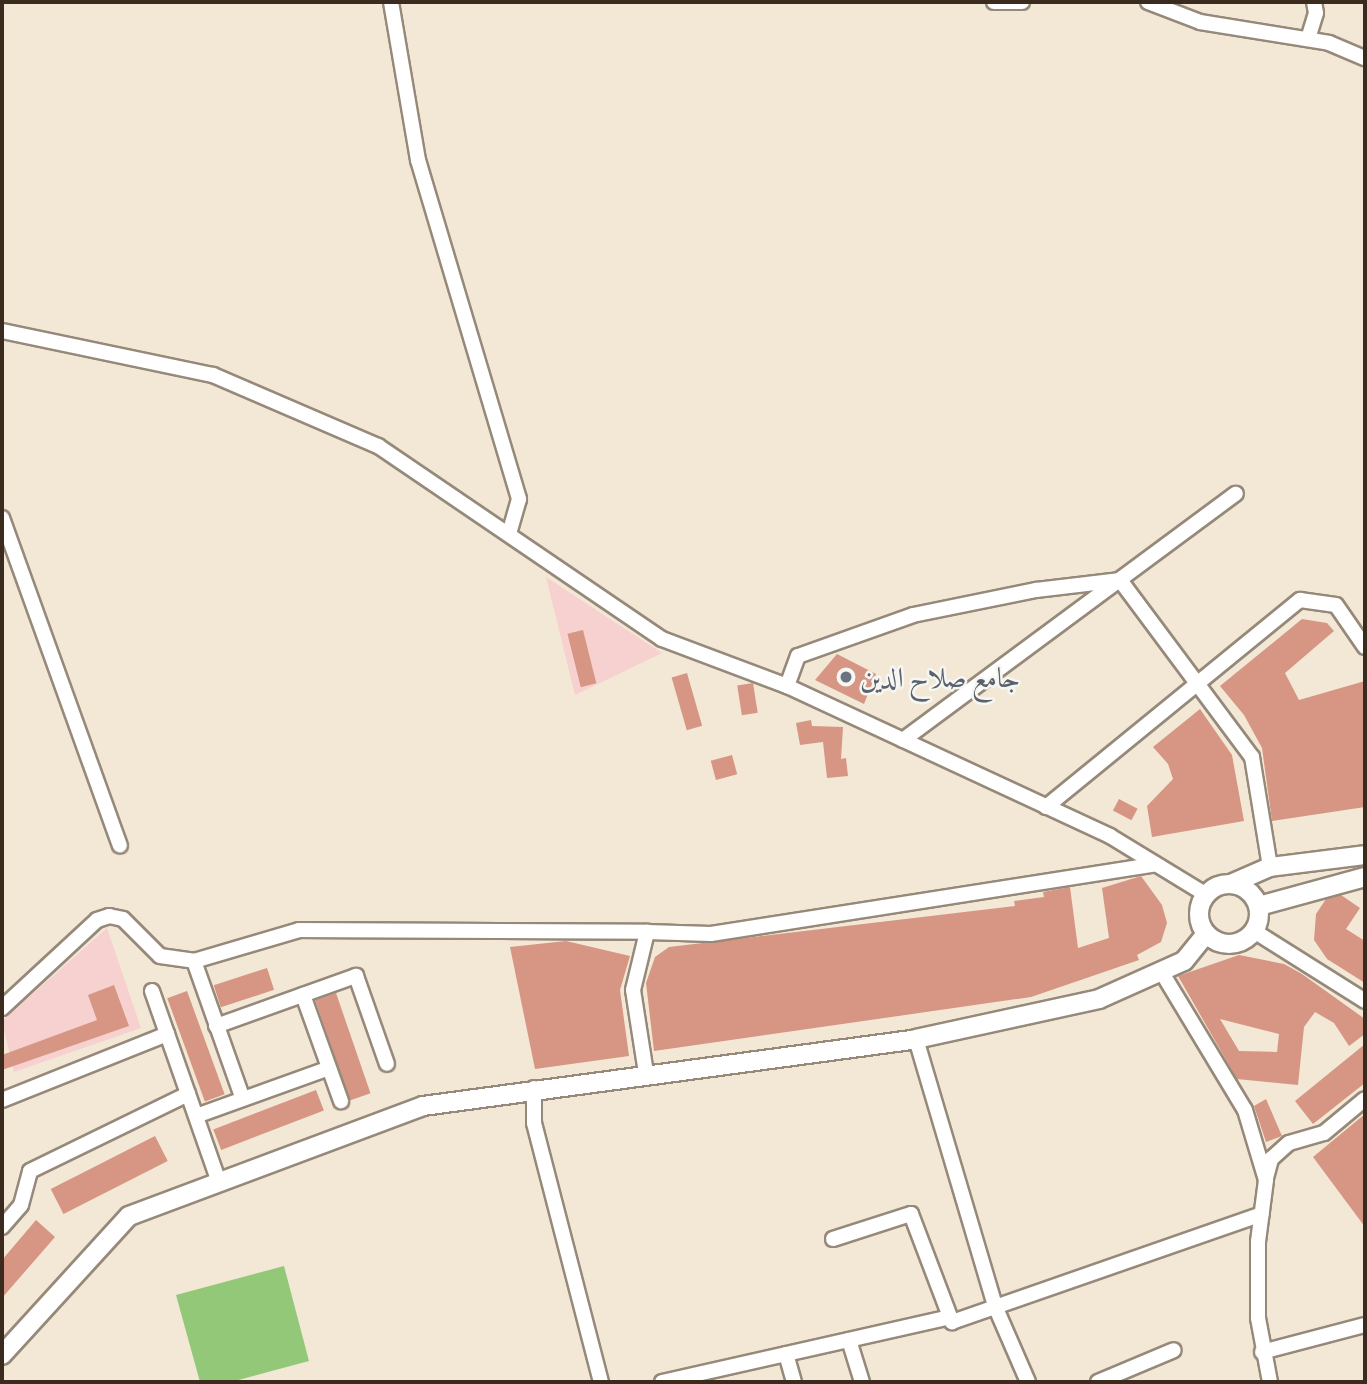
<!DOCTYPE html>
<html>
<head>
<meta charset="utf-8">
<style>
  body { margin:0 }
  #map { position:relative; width:1367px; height:1384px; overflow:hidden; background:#f2e8d5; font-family:"EB Garamond",Amiri,serif }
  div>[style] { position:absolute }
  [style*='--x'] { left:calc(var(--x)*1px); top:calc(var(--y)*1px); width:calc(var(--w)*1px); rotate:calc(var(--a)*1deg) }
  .built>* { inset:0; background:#f7d0d0 }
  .green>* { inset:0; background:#94c879 }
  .building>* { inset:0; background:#d69683; transform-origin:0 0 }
  .roads { filter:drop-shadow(2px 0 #96897a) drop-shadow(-2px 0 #96897a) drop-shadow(0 2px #96897a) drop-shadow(0 -2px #96897a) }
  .minor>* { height:14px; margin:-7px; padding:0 7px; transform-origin:7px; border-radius:7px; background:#fff }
  .tertiary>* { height:18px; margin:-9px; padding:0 9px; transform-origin:9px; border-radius:9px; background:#fff }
  .tertiary>.ring { margin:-9px; padding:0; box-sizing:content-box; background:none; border:18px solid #fff; border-radius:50% }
  .dots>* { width:19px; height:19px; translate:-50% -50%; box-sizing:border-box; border:4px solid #f6f6f2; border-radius:50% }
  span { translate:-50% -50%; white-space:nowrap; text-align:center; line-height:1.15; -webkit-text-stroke:5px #f6f6f2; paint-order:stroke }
  .worship-label { font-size:28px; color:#5b616d }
  .left { translate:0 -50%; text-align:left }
  .frame { position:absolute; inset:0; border:4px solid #3b2a1e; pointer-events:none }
</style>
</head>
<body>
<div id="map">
  <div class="built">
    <i style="clip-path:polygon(546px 577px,662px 653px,575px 695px)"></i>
    <i style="clip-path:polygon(107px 928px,141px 1028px,14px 1072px,2px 1021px)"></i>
  </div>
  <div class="green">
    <i style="clip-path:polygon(284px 1266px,309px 1361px,231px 1382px,200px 1382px,176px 1295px)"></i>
  </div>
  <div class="building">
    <i style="clip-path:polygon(1302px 619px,1327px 623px,1334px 631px,1285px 673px,1299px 700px,1365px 681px,1365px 807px,1272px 821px,1262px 748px,1244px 715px,1220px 686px)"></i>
    <i style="left:583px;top:630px;width:55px;height:16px;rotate:76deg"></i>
    <i style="clip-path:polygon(837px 654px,876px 674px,864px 704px,815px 680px)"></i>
    <i style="left:687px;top:673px;width:55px;height:16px;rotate:74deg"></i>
    <i style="left:753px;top:683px;width:30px;height:16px;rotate:81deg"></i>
    <i style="clip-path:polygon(1200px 709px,1232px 755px,1244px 821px,1152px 837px,1147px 806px,1173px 779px,1168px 764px,1153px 747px)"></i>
    <i style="clip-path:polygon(811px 720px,812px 726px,843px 727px,841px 759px,846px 758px,848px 776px,827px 778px,823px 742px,800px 745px,796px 723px)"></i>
    <i style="left:732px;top:755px;width:20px;height:22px;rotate:75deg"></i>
    <i style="left:1119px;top:799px;width:21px;height:13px;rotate:28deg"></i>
    <i style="clip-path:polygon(1141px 876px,1162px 905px,1167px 923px,1161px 942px,1137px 955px,1139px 960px,1031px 997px,654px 1051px,646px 983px,655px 957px,669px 947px,1015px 906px,1014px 901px,1044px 897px,1043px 892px,1070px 887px,1078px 948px,1109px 938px,1102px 888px)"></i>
    <i style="clip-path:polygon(1341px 895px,1360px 908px,1346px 929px,1365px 941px,1365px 983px,1327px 959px,1314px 940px,1316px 914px,1326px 899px)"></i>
    <i style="clip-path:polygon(566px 941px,630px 956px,620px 990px,629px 1056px,535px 1069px,510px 947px)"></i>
    <i style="clip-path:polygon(evenodd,1239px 955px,1284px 964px,1302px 974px,1365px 1019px,1365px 1034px,1349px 1046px,1334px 1023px,1315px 1012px,1304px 1027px,1298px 1085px,1237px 1079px,1178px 976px,1239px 955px,1220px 1019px,1279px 1034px,1277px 1052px,1239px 1051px,1220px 1019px)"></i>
    <i style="left:267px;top:968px;width:23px;height:56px;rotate:72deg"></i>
    <i style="clip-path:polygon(114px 985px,129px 1026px,2px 1070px,2px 1055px,97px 1020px,88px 995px)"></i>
    <i style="left:187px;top:991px;width:110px;height:21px;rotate:70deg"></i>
    <i style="left:336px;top:993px;width:106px;height:22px;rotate:71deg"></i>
    <i style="clip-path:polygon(1365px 1044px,1365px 1083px,1313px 1124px,1295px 1101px)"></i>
    <i style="left:316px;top:1090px;width:22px;height:110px;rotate:69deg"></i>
    <i style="clip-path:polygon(1266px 1099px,1282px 1136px,1266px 1142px,1254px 1106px)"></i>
    <i style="clip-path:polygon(1365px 1114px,1365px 1227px,1313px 1157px)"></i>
    <i style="left:155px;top:1136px;width:28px;height:117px;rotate:63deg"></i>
    <i style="clip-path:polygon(36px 1220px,55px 1237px,2px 1298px,2px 1260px)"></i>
  </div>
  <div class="roads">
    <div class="minor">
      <i style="--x:391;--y:2;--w:160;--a:80.3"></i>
      <i style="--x:418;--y:160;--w:354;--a:73.4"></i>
      <i style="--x:519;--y:499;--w:36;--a:106"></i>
      <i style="--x:994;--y:2;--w:28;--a:0"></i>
      <i style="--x:1148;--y:2;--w:56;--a:21"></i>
      <i style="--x:1200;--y:22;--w:131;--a:9.2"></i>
      <i style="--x:1329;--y:43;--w:39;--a:23"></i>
      <i style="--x:1308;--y:39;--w:27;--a:-73"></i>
      <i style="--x:1316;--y:13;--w:11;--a:-100"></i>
      <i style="--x:2;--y:331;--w:216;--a:11.8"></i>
      <i style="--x:213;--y:375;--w:180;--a:23.3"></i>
      <i style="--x:378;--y:446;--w:343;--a:34.2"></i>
      <i style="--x:662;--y:639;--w:134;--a:20.6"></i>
      <i style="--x:787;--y:686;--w:356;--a:24.9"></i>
      <i style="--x:1110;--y:836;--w:111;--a:31.4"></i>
      <i style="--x:2;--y:518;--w:348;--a:70.2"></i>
      <i style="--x:787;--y:686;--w:32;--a:-70"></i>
      <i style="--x:798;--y:656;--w:122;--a:-19.6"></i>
      <i style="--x:913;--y:615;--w:126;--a:-11.5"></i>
      <i style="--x:1036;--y:590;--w:85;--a:-6.8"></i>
      <i style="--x:1120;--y:580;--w:221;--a:53.3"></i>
      <i style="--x:1252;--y:757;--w:111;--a:80.7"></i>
      <i style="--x:903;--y:740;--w:414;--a:-36.5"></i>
      <i style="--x:1046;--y:807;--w:328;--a:-39.2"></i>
      <i style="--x:1300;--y:600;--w:36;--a:8"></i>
      <i style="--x:1336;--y:605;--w:51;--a:55.4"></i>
      <i style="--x:1254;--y:931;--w:131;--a:32.2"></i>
      <i style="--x:194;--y:961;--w:146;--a:70.5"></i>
      <i style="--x:1161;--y:971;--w:162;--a:58.9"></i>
      <i style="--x:1245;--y:1110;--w:73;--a:73.3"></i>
      <i style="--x:1266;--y:1180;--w:63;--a:97.4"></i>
      <i style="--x:1258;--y:1242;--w:76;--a:90"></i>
      <i style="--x:1258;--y:1318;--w:65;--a:79.4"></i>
      <i style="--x:152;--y:991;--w:202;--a:70.7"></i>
      <i style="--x:303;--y:995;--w:113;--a:70.3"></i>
      <i style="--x:2;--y:1008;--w:129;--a:-42.8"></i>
      <i style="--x:97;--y:920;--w:13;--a:-18"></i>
      <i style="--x:109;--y:916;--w:14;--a:12"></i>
      <i style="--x:123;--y:919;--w:52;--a:45"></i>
      <i style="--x:160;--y:956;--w:34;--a:8"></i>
      <i style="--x:194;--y:961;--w:109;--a:-16.4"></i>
      <i style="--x:299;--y:930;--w:348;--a:0.3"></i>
      <i style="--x:216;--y:1026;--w:149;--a:-19.7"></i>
      <i style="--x:356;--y:976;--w:93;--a:70.6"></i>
      <i style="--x:916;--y:1039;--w:278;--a:73.5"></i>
      <i style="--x:995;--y:1306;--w:83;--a:66.5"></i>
      <i style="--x:646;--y:1073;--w:84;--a:-98.9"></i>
      <i style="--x:633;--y:990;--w:60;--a:-76.4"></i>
      <i style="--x:647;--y:932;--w:64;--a:1.8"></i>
      <i style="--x:711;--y:934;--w:450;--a:-8.9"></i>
      <i style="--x:534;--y:1088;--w:35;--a:90"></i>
      <i style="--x:534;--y:1123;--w:268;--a:75.5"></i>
      <i style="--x:2;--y:1100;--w:178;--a:-21.8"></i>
      <i style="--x:196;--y:1116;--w:141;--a:-19.8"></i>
      <i style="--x:1266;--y:1178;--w:20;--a:-75"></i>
      <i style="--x:1271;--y:1159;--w:24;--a:-42"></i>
      <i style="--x:1289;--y:1143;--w:36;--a:-16"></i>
      <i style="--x:1324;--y:1133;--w:53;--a:-39.7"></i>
      <i style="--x:2;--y:1227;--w:29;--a:-49"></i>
      <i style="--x:21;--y:1205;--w:35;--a:-75"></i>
      <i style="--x:30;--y:1171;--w:176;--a:-26"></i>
      <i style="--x:833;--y:1239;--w:82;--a:-17.8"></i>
      <i style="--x:911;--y:1214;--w:116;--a:69.2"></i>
      <i style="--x:952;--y:1322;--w:328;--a:-19.2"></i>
      <i style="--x:849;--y:1340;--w:44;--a:72.8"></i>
      <i style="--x:1262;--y:1352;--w:106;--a:-14.7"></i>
      <i style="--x:786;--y:1354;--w:29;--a:74"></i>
      <i style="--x:662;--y:1382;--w:295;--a:-12.7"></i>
      <i style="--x:1098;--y:1382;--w:82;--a:-22.8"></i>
    </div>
    <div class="tertiary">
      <i style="--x:1233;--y:883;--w:40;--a:-23.4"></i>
      <i style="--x:1270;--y:867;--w:96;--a:-7.2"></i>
      <i class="ring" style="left:1199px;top:884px;width:42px;height:42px"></i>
      <i style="--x:1259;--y:906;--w:110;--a:-15.3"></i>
      <i style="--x:2;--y:1355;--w:188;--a:-47.6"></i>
      <i style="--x:129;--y:1216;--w:314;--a:-20.5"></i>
      <i style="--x:423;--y:1106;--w:498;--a:-7.7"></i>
      <i style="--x:916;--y:1039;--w:187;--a:-12.3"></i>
      <i style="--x:1099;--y:999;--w:93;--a:-24.1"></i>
      <i style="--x:1184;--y:961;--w:35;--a:-51"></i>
    </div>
  </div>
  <div class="dots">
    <i style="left:846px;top:677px;background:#6b7280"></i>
  </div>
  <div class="worship-label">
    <span class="left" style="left:860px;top:677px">جامع صلاح الدين</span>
  </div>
  <div class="frame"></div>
</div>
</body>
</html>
